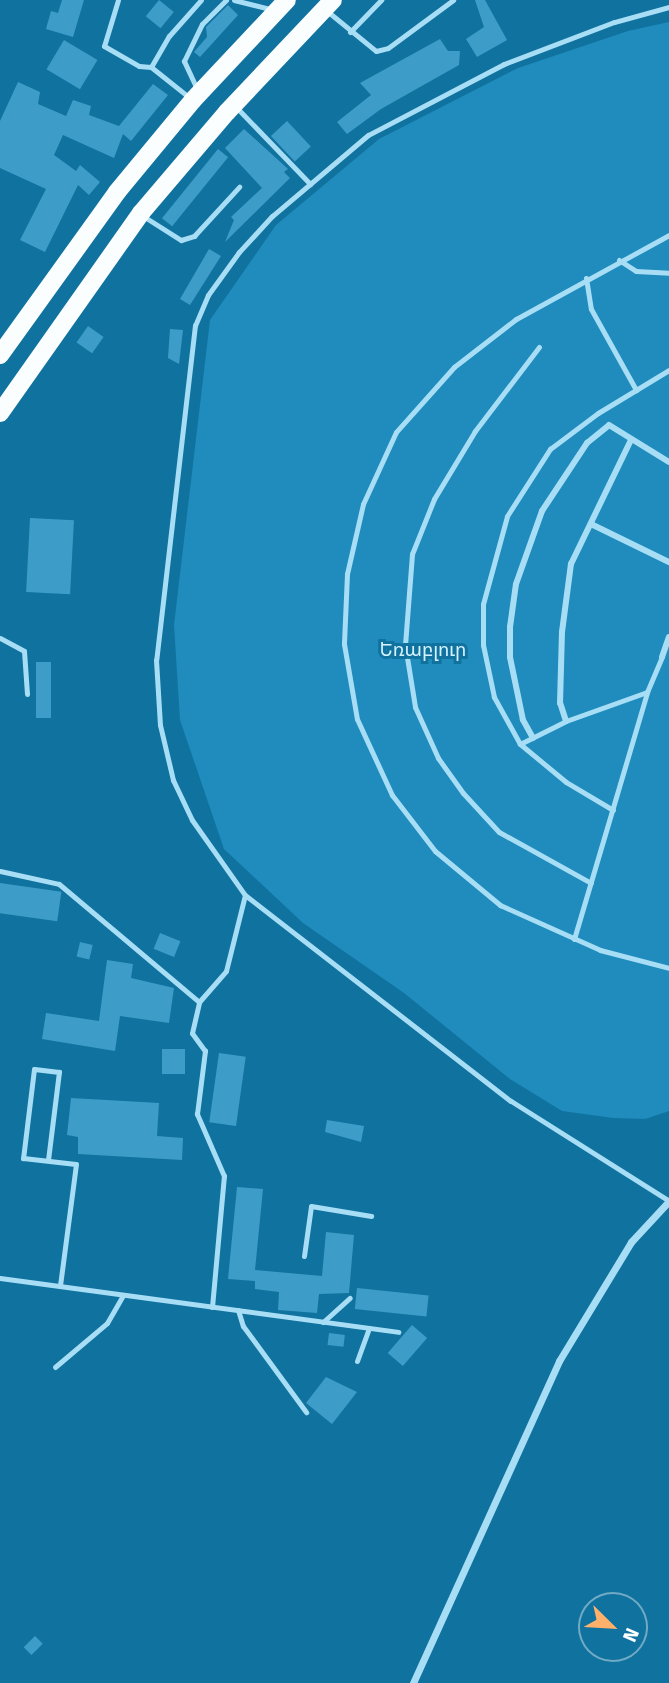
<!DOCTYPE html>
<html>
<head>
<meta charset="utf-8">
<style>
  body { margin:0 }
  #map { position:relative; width:669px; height:1683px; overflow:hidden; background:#10729f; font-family:"Fira Sans","Noto Sans Armenian",sans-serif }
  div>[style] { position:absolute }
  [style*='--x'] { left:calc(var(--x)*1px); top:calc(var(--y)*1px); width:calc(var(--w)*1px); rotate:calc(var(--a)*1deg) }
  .green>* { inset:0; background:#1f8cbd }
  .building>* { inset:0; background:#3e9dc8; transform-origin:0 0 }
  .service>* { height:5px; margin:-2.5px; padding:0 2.5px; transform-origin:2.5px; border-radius:2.5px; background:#a8def5 }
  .pedestrian>* { height:6px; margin:-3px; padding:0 3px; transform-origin:3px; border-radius:3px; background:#a8def5 }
  .minor>* { height:7px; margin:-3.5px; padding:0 3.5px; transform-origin:3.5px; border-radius:3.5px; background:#a8def5 }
  .trunk>* { height:18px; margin:-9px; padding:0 9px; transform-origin:9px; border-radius:9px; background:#fafeff }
  span { translate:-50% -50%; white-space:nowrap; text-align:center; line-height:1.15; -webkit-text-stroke:6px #10729f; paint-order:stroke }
  .park-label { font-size:19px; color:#d3f1fe }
  .north { position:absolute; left:578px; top:1592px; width:70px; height:70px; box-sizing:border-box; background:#10729f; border:2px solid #70aac5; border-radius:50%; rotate:114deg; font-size:19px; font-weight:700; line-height:28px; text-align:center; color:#fff }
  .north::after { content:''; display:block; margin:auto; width:24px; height:32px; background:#ffb16c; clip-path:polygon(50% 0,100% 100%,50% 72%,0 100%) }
</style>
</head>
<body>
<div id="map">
  <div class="green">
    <i style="clip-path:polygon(669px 22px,669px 1111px,645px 1119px,613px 1118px,562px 1111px,510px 1079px,404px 993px,303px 923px,224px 849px,180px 720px,174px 625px,210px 320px,276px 225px,379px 139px,518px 68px,628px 31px)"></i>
  </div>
  <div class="building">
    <i style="clip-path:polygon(62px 0,84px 0,73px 37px,46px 29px,51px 11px,58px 13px)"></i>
    <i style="left:159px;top:0;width:19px;height:21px;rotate:39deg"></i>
    <i style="clip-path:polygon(475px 0,485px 0,507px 40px,477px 57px,466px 39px,484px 27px)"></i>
    <i style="clip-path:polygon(228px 5px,238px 15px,200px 57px,194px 52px,207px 37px,206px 27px)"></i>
    <i style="clip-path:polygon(440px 39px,448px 51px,460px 51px,459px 65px,381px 109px,347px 134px,337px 122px,371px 95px,360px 83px)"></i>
    <i style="left:64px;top:40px;width:39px;height:34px;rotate:31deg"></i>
    <i style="clip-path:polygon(18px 82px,40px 92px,38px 104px,66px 116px,73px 100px,91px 106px,89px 115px,119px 126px,153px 84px,168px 95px,131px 141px,123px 134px,114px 158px,63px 135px,54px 155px,76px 171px,80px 165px,100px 182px,89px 195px,78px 185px,45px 252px,20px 240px,46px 189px,0 168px,0 121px)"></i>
    <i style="left:287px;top:121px;width:35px;height:22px;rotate:47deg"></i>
    <i style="clip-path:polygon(244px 129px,288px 169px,284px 172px,290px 178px,225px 242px,234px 220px,231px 217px,262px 188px,225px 148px)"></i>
    <i style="left:218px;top:149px;width:13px;height:89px;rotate:39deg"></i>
    <i style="clip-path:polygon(209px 249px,221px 256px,190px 305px,180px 299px)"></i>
    <i style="left:88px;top:326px;width:19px;height:20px;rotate:35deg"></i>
    <i style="clip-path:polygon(170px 329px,183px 330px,179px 364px,168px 358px)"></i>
    <i style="left:30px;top:518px;width:44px;height:74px;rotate:3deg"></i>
    <i style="left:36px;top:662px;width:15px;height:56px"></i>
    <i style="left:0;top:883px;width:62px;height:30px;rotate:8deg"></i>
    <i style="left:160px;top:933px;width:22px;height:17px;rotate:22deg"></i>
    <i style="left:80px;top:942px;width:13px;height:15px;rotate:13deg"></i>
    <i style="clip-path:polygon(107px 960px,133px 964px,131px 978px,174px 988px,169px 1023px,120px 1016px,115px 1051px,42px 1039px,46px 1013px,99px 1021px)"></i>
    <i style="left:162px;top:1049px;width:23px;height:25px"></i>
    <i style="left:219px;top:1053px;width:27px;height:70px;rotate:8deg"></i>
    <i style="clip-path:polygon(71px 1098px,159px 1103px,157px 1136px,183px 1138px,182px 1160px,78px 1154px,78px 1137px,67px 1135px)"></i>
    <i style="clip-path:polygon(327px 1120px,364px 1126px,361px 1142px,325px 1132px)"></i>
    <i style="clip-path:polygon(237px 1187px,263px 1189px,255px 1270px,322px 1276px,326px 1232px,354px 1235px,349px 1293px,319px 1294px,317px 1313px,278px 1310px,279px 1292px,255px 1289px,255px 1281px,228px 1279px)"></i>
    <i style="left:357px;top:1288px;width:72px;height:21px;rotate:6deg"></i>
    <i style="left:412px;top:1325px;width:20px;height:37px;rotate:41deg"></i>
    <i style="left:329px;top:1333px;width:16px;height:12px;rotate:7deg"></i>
    <i style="clip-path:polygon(326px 1377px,357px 1392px,332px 1424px,306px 1403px)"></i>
    <i style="left:35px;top:1636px;width:11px;height:16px;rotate:45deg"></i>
  </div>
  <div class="service">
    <i style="--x:118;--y:0;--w:48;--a:106.9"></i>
    <i style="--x:104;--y:46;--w:40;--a:29.7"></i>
    <i style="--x:139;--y:66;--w:12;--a:5"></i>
    <i style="--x:151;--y:67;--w:50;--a:38.5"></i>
    <i style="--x:234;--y:0;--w:41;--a:14"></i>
    <i style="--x:669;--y:7;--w:57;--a:164.7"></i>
    <i style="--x:614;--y:22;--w:118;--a:159.1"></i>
    <i style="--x:504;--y:64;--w:153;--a:152.4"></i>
    <i style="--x:368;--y:135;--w:126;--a:139.8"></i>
    <i style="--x:272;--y:216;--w:49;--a:132.5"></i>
    <i style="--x:239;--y:252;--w:53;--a:125.8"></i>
    <i style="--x:208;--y:295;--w:33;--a:113"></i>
    <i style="--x:195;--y:325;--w:337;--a:96.6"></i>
    <i style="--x:156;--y:660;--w:65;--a:86.5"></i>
    <i style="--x:160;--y:725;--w:57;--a:76.7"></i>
    <i style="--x:173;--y:780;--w:44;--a:64.6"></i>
    <i style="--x:192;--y:820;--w:92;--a:54.8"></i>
    <i style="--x:245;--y:895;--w:336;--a:37.8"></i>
    <i style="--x:511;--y:1101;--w:187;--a:32.3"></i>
    <i style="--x:327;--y:11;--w:63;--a:39.2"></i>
    <i style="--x:376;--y:51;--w:12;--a:-14"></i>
    <i style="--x:388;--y:48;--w:81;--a:-36.4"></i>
    <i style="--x:350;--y:32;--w:45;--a:-45.9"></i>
    <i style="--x:151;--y:67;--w:36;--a:-60"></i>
    <i style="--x:169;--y:36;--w:48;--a:-48.4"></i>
    <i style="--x:197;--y:89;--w:31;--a:-115"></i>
    <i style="--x:184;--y:61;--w:41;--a:-64.1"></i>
    <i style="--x:202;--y:24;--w:34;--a:-45"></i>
    <i style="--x:236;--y:107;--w:107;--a:46.1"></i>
    <i style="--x:143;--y:216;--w:45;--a:32.3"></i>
    <i style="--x:181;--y:240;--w:14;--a:-17"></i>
    <i style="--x:194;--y:236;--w:67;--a:-47.4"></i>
    <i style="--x:669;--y:235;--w:175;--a:151.2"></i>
    <i style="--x:516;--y:319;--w:78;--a:142.3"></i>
    <i style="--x:454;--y:367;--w:87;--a:131.7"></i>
    <i style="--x:396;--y:432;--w:79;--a:114.6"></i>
    <i style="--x:363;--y:504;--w:72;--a:102.9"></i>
    <i style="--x:347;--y:574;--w:70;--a:92.5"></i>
    <i style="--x:344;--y:644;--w:76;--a:80.2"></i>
    <i style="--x:357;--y:719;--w:84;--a:65.3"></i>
    <i style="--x:392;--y:795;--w:71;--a:52.5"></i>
    <i style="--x:435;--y:851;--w:85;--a:39.7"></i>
    <i style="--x:500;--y:905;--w:110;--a:24.2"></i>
    <i style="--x:600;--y:950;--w:71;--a:14.6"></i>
    <i style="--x:619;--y:260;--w:20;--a:33"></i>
    <i style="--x:636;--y:271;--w:33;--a:3"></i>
    <i style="--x:586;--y:278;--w:31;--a:81"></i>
    <i style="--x:591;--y:309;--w:93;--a:60.9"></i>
    <i style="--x:539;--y:347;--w:106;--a:127.3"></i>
    <i style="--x:475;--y:431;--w:79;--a:121.1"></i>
    <i style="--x:434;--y:499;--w:59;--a:111.8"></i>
    <i style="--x:412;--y:554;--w:91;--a:94.4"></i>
    <i style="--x:405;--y:645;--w:63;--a:80.8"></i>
    <i style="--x:415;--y:707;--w:56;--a:65.7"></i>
    <i style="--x:438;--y:758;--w:43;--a:54.5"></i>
    <i style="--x:463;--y:793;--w:53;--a:47.3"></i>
    <i style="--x:499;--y:832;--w:105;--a:29"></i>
    <i style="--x:0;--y:638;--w:27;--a:28"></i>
    <i style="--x:24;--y:651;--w:43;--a:86"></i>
    <i style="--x:520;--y:744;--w:51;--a:-26.6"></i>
    <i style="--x:566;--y:721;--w:86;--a:-19.7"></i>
    <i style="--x:647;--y:692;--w:38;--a:-67"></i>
    <i style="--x:613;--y:810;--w:55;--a:-149.2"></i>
    <i style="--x:566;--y:782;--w:60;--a:-140.4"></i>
    <i style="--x:520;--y:744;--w:54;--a:-119"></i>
    <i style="--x:494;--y:697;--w:53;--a:-101.9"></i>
    <i style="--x:483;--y:645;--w:41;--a:-90"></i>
    <i style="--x:483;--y:604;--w:91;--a:-74.7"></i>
    <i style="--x:507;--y:516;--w:80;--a:-57.3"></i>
    <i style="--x:550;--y:449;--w:60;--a:-36.9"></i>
    <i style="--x:598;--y:413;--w:83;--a:-31.2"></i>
    <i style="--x:0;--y:871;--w:60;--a:12.4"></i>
    <i style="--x:59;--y:884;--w:183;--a:40.1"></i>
    <i style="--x:574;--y:939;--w:258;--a:-73.5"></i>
    <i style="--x:48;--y:1160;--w:89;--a:-82.9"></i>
    <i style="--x:59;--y:1072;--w:25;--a:-173"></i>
    <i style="--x:34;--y:1069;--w:90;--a:97"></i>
    <i style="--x:23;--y:1158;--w:53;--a:6.5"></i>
    <i style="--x:76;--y:1164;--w:123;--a:97.5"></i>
    <i style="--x:304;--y:1256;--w:50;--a:-82"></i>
    <i style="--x:311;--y:1206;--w:61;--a:9.5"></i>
    <i style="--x:0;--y:1278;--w:402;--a:7.7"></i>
    <i style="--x:212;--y:1307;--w:132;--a:-84.8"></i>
    <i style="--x:224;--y:1176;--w:68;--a:-113.5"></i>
    <i style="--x:197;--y:1114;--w:64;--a:-82.8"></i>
    <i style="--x:205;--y:1051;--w:22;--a:-126"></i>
    <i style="--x:192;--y:1033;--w:32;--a:-77"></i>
    <i style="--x:199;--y:1002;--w:41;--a:-48.9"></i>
    <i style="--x:226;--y:971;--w:78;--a:-76"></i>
    <i style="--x:238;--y:1310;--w:17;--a:73"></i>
    <i style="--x:243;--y:1326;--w:107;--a:53.8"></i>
    <i style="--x:323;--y:1322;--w:36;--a:-42"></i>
    <i style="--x:357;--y:1361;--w:35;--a:-70"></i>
    <i style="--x:55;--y:1367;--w:68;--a:-40.2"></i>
    <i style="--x:107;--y:1323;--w:32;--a:-60"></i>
  </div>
  <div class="pedestrian">
    <i style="--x:593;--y:525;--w:85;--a:26"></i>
    <i style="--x:662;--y:657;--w:21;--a:-71"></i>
    <i style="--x:566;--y:721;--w:19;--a:-108"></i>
    <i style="--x:560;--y:703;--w:71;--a:-88.4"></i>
    <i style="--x:562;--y:632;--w:69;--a:-82.5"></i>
    <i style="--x:571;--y:564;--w:138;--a:-64.2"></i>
    <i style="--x:533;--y:738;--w:21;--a:-119"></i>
    <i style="--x:523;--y:720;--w:64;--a:-101.7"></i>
    <i style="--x:510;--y:657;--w:30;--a:-90"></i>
    <i style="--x:510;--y:627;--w:43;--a:-82.1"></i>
    <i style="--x:516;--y:584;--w:77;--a:-70.4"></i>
    <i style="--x:542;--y:511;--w:82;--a:-56.5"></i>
    <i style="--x:587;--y:443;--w:28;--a:-39"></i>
    <i style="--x:609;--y:425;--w:70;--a:31.7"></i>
  </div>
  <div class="minor">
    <i style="--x:413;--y:1683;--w:354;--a:-65.6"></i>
    <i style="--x:559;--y:1361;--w:139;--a:-58.8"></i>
    <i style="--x:631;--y:1242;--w:56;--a:-47.2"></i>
  </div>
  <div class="trunk">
    <i style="--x:0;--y:355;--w:201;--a:-54.3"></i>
    <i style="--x:117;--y:192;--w:119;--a:-50.4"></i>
    <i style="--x:193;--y:100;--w:137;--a:-46.8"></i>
    <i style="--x:0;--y:413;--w:245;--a:-54.8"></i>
    <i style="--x:141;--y:213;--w:133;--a:-49.6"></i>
    <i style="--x:227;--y:112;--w:154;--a:-46.6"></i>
  </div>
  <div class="park-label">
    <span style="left:423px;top:650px">Եռաբլուր</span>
  </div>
  <div class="north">N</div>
</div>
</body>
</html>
